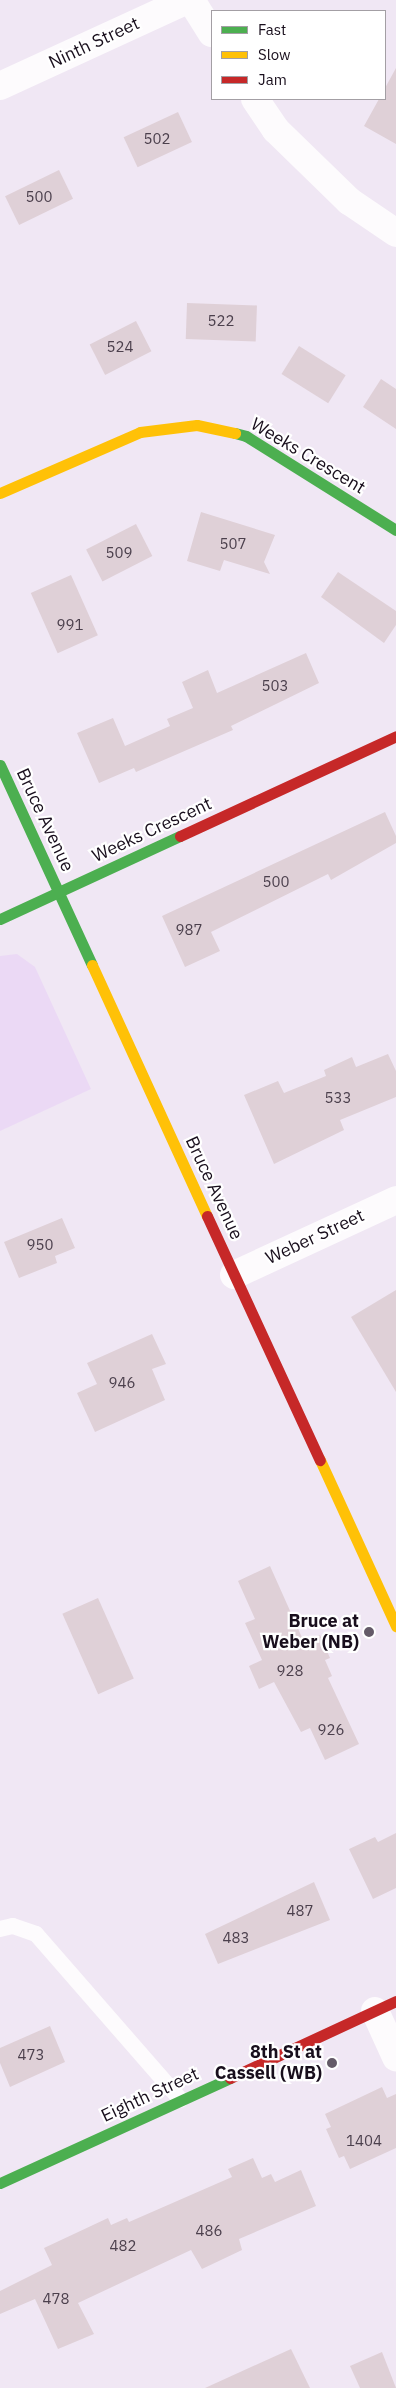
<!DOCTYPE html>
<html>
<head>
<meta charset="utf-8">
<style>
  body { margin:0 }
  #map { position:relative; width:396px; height:2388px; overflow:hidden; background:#f0e7f4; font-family:"IBM Plex Sans",sans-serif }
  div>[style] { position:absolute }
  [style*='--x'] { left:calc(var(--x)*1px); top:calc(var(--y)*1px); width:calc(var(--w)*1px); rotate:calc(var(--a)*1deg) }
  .green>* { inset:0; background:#ebd9f5 }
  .building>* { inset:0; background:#dfd0d7; transform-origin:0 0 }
  .lane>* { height:16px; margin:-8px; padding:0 8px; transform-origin:8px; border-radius:8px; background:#fdfbfd }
  .street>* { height:28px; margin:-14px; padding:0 14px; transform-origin:14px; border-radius:14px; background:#fdfbfd }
  .fast>* { height:11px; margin:-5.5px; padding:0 5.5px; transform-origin:5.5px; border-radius:5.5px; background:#4caf50 }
  .slow>* { height:11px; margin:-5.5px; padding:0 5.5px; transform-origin:5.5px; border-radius:5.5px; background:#ffc107 }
  .jam>* { height:11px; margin:-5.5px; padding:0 5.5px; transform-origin:5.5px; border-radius:5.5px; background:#c62828 }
  .dots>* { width:14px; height:14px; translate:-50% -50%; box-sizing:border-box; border:2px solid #fff; border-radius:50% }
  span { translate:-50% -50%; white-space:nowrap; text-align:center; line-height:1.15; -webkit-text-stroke:4.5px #fff; paint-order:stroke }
  .number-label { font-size:15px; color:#4c404d }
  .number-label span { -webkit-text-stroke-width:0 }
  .street-label { font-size:18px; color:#180e1c }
  .poi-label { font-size:18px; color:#180e1c; font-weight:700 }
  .right { translate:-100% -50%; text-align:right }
  .legend { position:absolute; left:211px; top:10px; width:175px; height:90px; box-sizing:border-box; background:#fff; border:1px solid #a39fa4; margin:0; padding:6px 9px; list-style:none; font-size:15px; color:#180e1c }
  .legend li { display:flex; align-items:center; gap:10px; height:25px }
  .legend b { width:25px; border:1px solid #a39fa4 }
</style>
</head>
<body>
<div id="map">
  <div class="green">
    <i style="clip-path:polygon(17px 954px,35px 967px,91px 1089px,0 1131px,0 956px)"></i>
  </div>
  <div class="building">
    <i style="clip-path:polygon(396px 68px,396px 144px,364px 126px,379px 99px,385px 99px,385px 88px)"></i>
    <i style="left:178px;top:112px;width:33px;height:60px;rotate:65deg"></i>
    <i style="left:59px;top:170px;width:32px;height:60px;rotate:64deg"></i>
    <i style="left:187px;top:303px;width:70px;height:36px;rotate:2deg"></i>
    <i style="left:136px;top:321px;width:34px;height:52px;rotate:63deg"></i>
    <i style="left:299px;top:346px;width:55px;height:33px;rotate:32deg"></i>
    <i style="clip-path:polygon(381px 379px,396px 389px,396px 429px,363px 407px)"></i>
    <i style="clip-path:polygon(201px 512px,275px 535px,264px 562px,270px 574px,224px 560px,220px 571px,187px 561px)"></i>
    <i style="left:136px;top:524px;width:36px;height:56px;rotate:63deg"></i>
    <i style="clip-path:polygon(338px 572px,396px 611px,396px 625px,384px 643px,321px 597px)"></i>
    <i style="left:71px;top:575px;width:66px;height:44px;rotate:66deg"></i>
    <i style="clip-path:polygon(306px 653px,319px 683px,231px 726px,233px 730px,136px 772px,134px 768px,99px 783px,77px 733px,113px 718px,125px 746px,170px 726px,167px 719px,193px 708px,182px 682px,208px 670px,217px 693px)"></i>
    <i style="clip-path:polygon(385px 812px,396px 836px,396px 843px,331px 880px,328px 874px,211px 932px,220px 951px,185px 967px,162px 916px)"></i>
    <i style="clip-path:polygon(388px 1054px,396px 1071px,396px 1097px,340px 1120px,344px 1130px,274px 1164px,244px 1095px,278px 1081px,284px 1093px,326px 1076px,324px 1070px,352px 1057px,356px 1067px)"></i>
    <i style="clip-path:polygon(62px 1218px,75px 1248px,55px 1256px,57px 1263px,19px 1278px,4px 1242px)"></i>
    <i style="clip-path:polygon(396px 1290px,396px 1392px,351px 1317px)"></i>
    <i style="clip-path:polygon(152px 1334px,166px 1364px,152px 1369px,165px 1400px,95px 1432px,77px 1393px,97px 1384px,87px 1363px)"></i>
    <i style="clip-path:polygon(270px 1566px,304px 1642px,320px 1635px,330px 1658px,325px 1660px,332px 1676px,328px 1678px,359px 1744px,325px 1760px,310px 1728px,301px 1732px,274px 1682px,259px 1689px,249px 1666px,262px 1660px,245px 1623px,255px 1619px,238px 1581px)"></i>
    <i style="left:98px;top:1598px;width:88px;height:39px;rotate:66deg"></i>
    <i style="clip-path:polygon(396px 1833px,396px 1888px,373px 1899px,349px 1849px,375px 1837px,378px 1842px)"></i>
    <i style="clip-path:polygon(314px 1882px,330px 1920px,218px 1964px,205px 1934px)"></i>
    <i style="clip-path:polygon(50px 2026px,65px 2062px,10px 2087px,0 2063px,0 2048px)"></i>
    <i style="clip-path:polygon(382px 2087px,387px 2098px,396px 2094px,396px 2148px,350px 2169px,344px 2156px,339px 2158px,326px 2129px,331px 2127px,325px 2114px)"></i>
    <i style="clip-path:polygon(253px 2158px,262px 2178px,271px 2174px,275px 2182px,301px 2170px,316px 2206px,239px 2239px,242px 2250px,202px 2269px,191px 2250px,78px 2303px,94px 2334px,58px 2349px,35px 2299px,0 2314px,0 2291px,52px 2265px,44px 2248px,108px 2218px,111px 2225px,127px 2218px,129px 2222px,232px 2177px,228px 2169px)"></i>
    <i style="clip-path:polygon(291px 2349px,310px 2388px,205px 2388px)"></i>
    <i style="clip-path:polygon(382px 2352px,396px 2388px,360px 2388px,350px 2366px)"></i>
  </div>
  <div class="lane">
    <i style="--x:0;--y:1929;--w:13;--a:-13"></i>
    <i style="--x:13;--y:1926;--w:24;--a:19"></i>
    <i style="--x:36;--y:1934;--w:220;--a:48.9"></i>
  </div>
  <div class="street">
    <i style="--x:191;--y:0;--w:39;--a:58"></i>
    <i style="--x:0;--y:86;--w:206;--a:-24.7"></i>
    <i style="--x:255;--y:99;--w:37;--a:56"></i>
    <i style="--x:276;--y:130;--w:102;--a:44.2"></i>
    <i style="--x:349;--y:201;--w:57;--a:34.2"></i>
    <i style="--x:234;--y:1275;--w:179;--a:-24.8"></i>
    <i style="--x:375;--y:2011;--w:51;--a:65.5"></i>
  </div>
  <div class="fast">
    <i style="--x:235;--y:433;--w:11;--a:15"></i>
    <i style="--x:246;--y:436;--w:177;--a:32.1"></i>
    <i style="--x:0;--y:765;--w:220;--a:65.3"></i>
    <i style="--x:0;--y:919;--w:198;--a:-24.8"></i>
    <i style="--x:0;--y:2183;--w:253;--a:-24.5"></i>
  </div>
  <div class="slow">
    <i style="--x:0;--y:493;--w:153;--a:-23.5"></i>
    <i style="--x:140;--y:432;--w:57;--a:-7"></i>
    <i style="--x:197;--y:425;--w:39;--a:12"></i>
    <i style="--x:92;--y:965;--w:276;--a:65.4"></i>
    <i style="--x:320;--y:1460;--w:183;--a:65.4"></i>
  </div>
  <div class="jam">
    <i style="--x:180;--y:836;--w:238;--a:-24.8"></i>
    <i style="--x:207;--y:1216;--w:269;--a:65.2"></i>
    <i style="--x:230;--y:2078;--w:183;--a:-24.9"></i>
  </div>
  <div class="dots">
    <i style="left:369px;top:1632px;background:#645a68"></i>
    <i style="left:332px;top:2063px;background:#645a68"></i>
  </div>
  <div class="number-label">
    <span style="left:157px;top:139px">502</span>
    <span style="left:39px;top:197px">500</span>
    <span style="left:221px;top:321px">522</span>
    <span style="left:120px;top:347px">524</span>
    <span style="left:233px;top:544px">507</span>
    <span style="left:119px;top:553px">509</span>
    <span style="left:70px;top:625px">991</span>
    <span style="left:275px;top:686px">503</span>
    <span style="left:276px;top:882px">500</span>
    <span style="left:189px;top:930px">987</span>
    <span style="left:338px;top:1098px">533</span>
    <span style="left:40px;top:1245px">950</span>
    <span style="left:122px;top:1383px">946</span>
    <span style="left:290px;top:1671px">928</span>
    <span style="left:331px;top:1730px">926</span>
    <span style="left:300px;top:1911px">487</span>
    <span style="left:236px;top:1938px">483</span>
    <span style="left:31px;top:2055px">473</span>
    <span style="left:364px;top:2141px">1404</span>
    <span style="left:209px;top:2231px">486</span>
    <span style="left:123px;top:2246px">482</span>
    <span style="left:56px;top:2299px">478</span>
  </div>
  <div class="street-label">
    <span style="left:94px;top:43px;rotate:-25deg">Ninth Street</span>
    <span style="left:308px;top:456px;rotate:31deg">Weeks Crescent</span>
    <span style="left:45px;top:820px;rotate:65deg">Bruce Avenue</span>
    <span style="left:152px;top:830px;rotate:-25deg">Weeks Crescent</span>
    <span style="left:214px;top:1188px;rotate:65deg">Bruce Avenue</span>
    <span style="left:315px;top:1237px;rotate:-25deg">Weber Street</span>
    <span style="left:150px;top:2095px;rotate:-25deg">Eighth Street</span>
  </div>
  <div class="poi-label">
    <span class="right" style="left:359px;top:1632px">Bruce at<br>Weber (NB)</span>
    <span class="right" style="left:322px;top:2063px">8th St at<br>Cassell (WB)</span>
  </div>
  <ul class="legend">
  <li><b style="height:6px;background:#4caf50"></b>Fast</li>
  <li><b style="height:6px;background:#ffc107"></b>Slow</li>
  <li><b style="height:6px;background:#c62828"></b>Jam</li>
  </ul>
</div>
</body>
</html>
